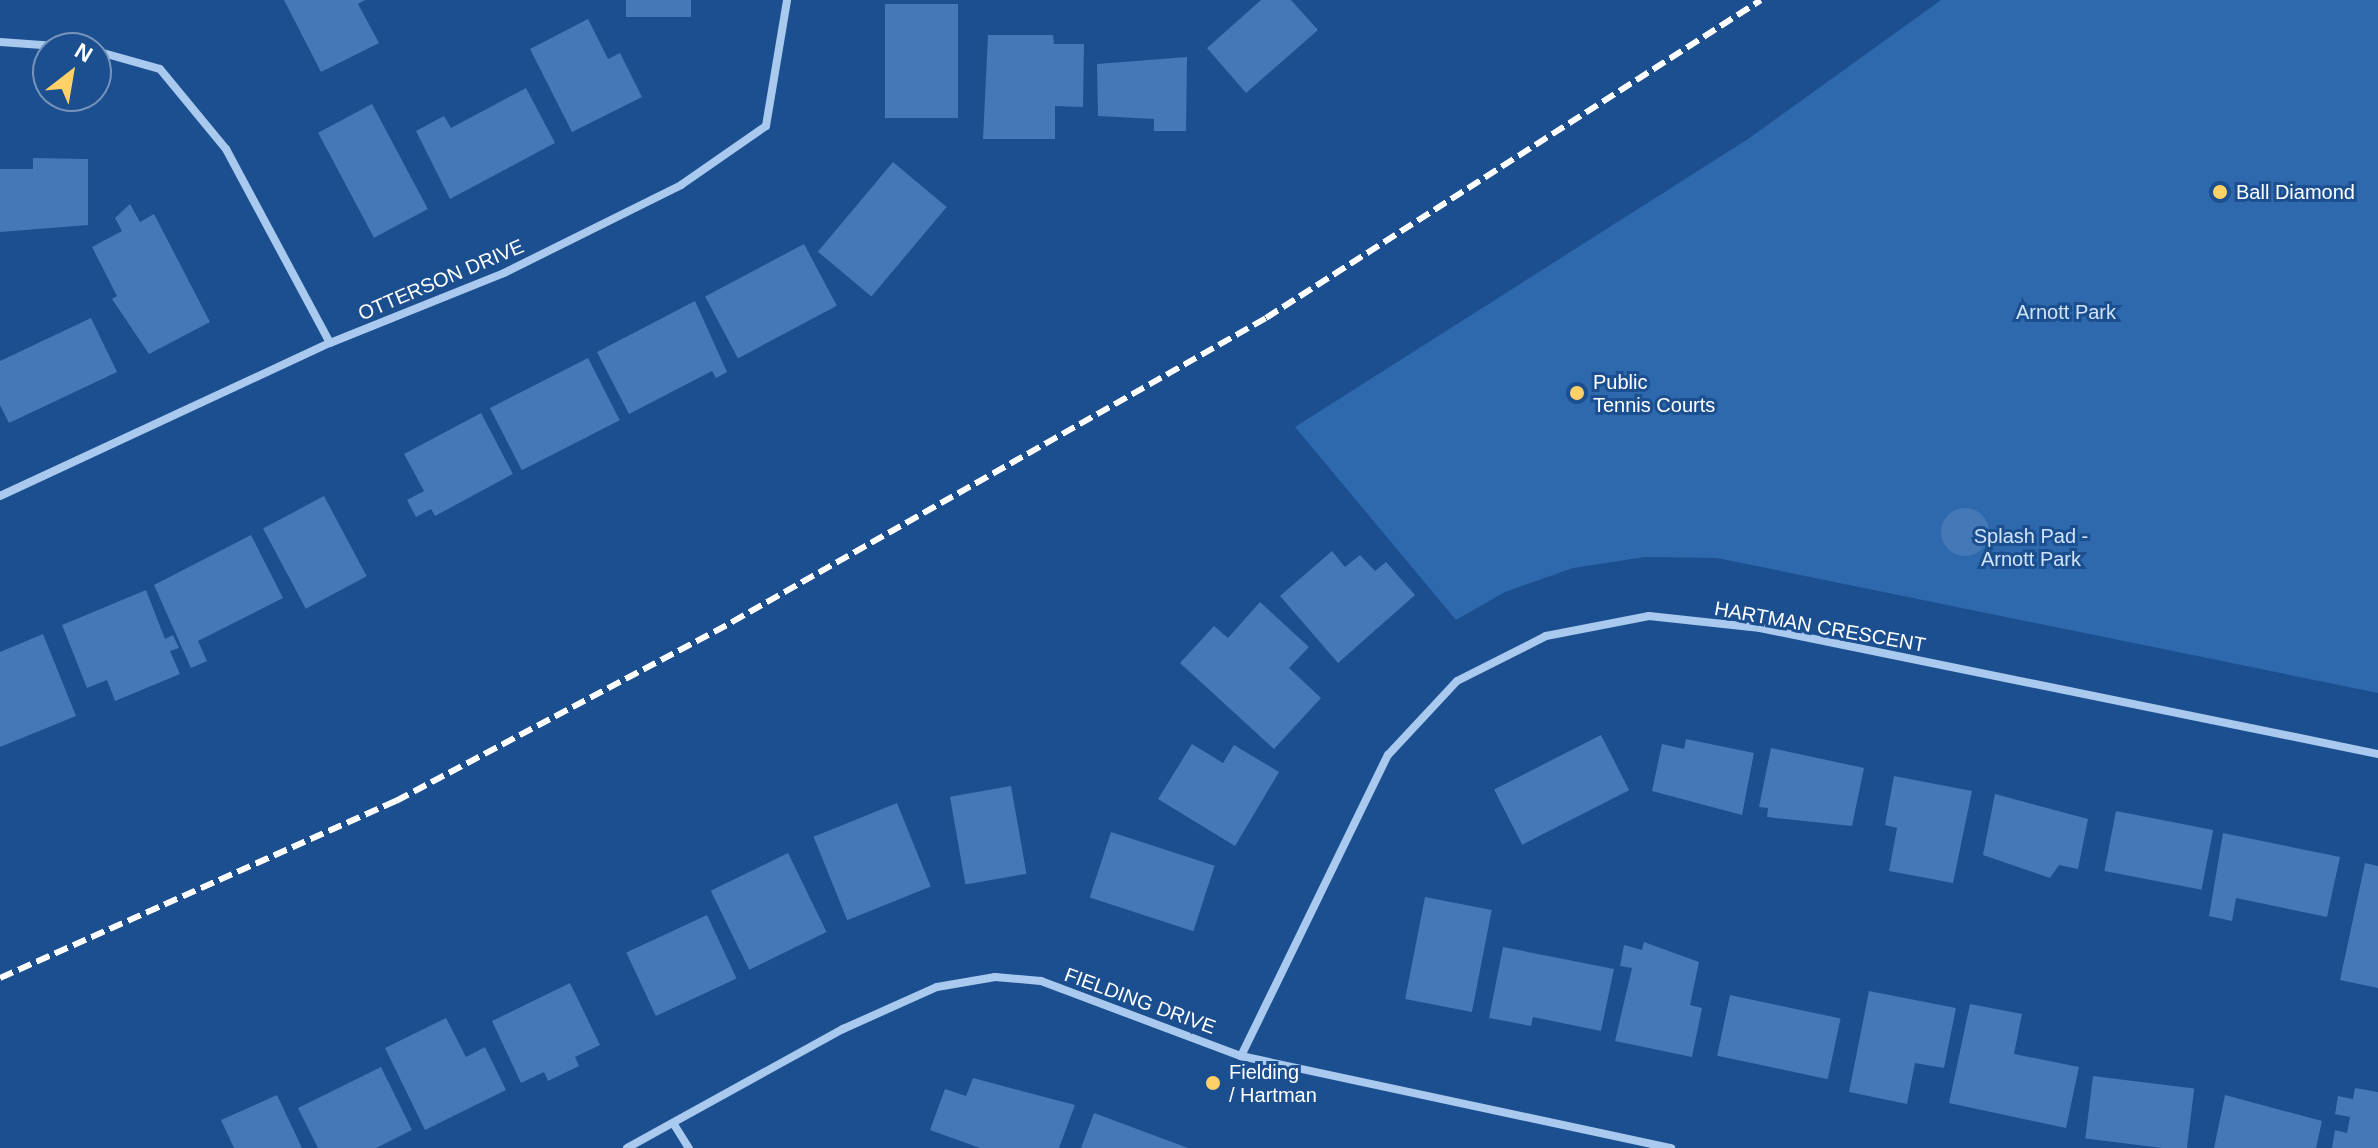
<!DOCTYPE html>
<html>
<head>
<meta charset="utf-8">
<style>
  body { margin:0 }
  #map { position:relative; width:2378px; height:1148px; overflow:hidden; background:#1b4f8f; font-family:Helvetica,sans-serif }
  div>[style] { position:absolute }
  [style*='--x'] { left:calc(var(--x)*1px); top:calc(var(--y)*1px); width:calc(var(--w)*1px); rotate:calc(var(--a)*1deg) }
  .green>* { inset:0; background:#2e69ad }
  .building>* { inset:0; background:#4478b7; transform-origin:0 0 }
  .round { border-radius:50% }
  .minor>* { height:8px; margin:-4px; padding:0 4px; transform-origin:4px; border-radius:4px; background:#a9c9ee }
  .rail>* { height:6px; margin-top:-3px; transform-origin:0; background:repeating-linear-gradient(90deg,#fff 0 14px,transparent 0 20px) }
  .dots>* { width:22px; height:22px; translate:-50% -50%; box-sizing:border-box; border:4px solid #1b4f8f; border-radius:50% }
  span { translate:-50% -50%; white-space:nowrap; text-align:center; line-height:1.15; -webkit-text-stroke:6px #1b4f8f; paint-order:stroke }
  .poi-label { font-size:20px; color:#fff }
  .left { translate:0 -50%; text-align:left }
  .street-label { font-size:20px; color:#fff }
  .park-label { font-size:20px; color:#cfe3fa }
  .north { position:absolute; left:32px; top:32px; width:80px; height:80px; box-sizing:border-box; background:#1b4f8f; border:2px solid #7695bc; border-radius:50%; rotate:31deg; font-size:22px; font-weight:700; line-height:32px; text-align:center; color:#fff }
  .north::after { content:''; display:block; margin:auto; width:28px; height:36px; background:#ffd166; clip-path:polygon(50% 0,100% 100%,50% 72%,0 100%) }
</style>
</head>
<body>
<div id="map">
  <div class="green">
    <i style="clip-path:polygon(1941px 0,2378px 0,2378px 693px,1717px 558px,1645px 557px,1573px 568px,1505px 592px,1456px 620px,1295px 427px,1748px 139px)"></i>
  </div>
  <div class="building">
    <i style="clip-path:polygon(284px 0,365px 0,358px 4px,379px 43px,321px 72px)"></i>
    <i style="left:626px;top:0;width:65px;height:17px"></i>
    <i style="clip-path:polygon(1261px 0,1291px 0,1318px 30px,1246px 93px,1207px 48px)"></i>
    <i style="left:885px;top:4px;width:73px;height:114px"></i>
    <i style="clip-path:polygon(588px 19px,608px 59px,620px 53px,642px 97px,572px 132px,530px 49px)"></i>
    <i style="clip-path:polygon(988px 35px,1053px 35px,1054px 44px,1084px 44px,1083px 107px,1055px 106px,1055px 139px,983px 139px)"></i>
    <i style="clip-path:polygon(1187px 57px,1186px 131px,1154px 131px,1154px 119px,1098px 116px,1097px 64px)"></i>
    <i style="clip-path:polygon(526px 88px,555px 143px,450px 199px,416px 131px,444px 116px,451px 128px)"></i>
    <i style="left:372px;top:104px;width:119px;height:61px;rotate:62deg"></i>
    <i style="clip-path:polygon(33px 158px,88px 159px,88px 225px,0 232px,0 169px,33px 169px)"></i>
    <i style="left:893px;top:162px;width:70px;height:117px;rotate:40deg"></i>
    <i style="clip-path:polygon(130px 204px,140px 222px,154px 214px,210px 322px,149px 354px,112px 299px,117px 296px,92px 247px,122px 231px,115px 218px)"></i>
    <i style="left:804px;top:244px;width:70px;height:112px;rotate:62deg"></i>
    <i style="clip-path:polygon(695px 301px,727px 372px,716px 378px,712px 371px,629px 414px,597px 352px)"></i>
    <i style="clip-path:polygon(91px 318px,117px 372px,9px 423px,0 405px,0 361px)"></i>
    <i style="left:588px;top:358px;width:70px;height:110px;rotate:63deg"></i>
    <i style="clip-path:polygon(481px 413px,513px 474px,435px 516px,431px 509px,416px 517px,407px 500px,424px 491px,404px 454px)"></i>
    <i style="left:324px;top:496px;width:91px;height:69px;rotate:62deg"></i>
    <i class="round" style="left:1941px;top:508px;width:48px;height:48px"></i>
    <i style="clip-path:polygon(251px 535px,283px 598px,198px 641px,207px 661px,191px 668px,154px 585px)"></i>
    <i style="clip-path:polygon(1332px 551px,1345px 567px,1360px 555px,1375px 571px,1386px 562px,1415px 595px,1338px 663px,1280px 596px)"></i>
    <i style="clip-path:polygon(146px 590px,165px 639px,173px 635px,179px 648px,170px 651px,180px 674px,115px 701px,107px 680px,87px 688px,62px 625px)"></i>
    <i style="clip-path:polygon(1260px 602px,1309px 647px,1289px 668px,1321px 698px,1274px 749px,1180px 663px,1214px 626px,1228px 638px)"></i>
    <i style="clip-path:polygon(43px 634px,76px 716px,0 747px,0 652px)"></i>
    <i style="left:1601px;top:735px;width:62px;height:120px;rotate:63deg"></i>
    <i style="clip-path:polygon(1686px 739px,1754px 753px,1742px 815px,1652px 791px,1662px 744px,1684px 749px)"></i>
    <i style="clip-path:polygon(1192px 744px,1223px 763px,1234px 745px,1279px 772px,1235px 846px,1158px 799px)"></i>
    <i style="clip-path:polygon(1771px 748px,1864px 768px,1852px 826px,1767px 817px,1768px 808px,1759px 807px)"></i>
    <i style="clip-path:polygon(1894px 776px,1972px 791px,1953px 883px,1889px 871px,1897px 828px,1885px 825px)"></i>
    <i style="left:1011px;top:786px;width:89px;height:62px;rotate:80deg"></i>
    <i style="clip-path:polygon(1995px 794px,2088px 819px,2078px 869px,2059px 865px,2050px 878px,1983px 855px)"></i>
    <i style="left:897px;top:803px;width:90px;height:90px;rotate:68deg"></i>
    <i style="left:2116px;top:811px;width:99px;height:61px;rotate:11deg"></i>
    <i style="left:1111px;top:832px;width:109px;height:69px;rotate:18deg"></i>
    <i style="clip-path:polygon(2223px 833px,2340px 857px,2327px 917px,2236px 898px,2232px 921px,2209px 916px)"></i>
    <i style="left:788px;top:853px;width:88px;height:86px;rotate:64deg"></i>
    <i style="clip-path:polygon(2365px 863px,2378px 866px,2378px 988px,2340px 980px)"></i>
    <i style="left:1425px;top:897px;width:68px;height:104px;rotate:11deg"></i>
    <i style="left:707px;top:915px;width:70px;height:89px;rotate:65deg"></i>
    <i style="clip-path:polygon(1644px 942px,1699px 962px,1690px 1005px,1702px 1008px,1692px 1057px,1615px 1041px,1632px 968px,1620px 966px,1624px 945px,1642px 950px)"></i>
    <i style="clip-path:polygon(1503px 947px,1614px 969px,1601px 1031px,1533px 1017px,1531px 1026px,1489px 1018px)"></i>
    <i style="clip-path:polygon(570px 983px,600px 1045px,575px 1057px,579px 1066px,548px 1081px,544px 1072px,521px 1083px,492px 1021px)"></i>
    <i style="clip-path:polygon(1869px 991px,1956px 1008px,1944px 1068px,1915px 1063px,1907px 1104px,1849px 1092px)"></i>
    <i style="left:1730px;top:995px;width:113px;height:62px;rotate:12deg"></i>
    <i style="clip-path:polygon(1970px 1004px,2022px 1014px,2014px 1054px,2079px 1067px,2066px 1128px,1949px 1103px)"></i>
    <i style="clip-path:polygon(446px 1018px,466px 1057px,485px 1047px,506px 1090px,425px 1130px,385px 1048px)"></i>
    <i style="clip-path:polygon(381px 1067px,412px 1130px,376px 1148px,318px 1148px,298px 1108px)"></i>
    <i style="left:2093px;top:1076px;width:102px;height:63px;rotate:7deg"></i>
    <i style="clip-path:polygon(973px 1078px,1075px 1105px,1059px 1148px,980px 1148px,930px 1130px,945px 1089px,966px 1096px)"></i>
    <i style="clip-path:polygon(2355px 1088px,2378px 1092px,2378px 1148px,2332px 1148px,2335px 1130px,2347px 1133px,2350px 1117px,2335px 1114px,2338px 1096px,2353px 1099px)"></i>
    <i style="clip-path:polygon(277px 1095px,302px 1148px,234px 1148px,221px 1120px)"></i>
    <i style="clip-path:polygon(2225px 1095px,2322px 1121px,2316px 1148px,2214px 1148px)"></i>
    <i style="clip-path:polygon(1094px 1113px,1188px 1148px,1081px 1148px)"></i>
  </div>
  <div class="minor">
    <i style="--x:0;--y:42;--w:84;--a:4.1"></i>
    <i style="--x:96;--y:51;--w:66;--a:15.7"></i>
    <i style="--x:160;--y:69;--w:104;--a:50.5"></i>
    <i style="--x:226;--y:149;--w:220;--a:61.8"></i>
    <i style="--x:0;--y:496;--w:364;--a:-24.9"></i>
    <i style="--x:330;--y:343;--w:188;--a:-21.9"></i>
    <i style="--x:504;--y:273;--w:198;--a:-26.4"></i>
    <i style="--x:681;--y:185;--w:103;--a:-34.8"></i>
    <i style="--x:766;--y:126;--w:128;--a:-80.5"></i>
    <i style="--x:1241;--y:1056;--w:335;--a:-64"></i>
    <i style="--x:1388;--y:755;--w:101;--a:-47"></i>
    <i style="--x:1457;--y:681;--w:100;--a:-26.8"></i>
    <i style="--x:1546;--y:636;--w:105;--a:-11"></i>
    <i style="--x:1649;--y:616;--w:112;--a:6.2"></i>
    <i style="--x:1760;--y:628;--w:631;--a:11.52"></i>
    <i style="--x:675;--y:1126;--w:26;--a:58"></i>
    <i style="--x:627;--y:1148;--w:247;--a:-28.9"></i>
    <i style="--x:843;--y:1029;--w:103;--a:-24.1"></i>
    <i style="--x:937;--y:987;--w:59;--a:-9.8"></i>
    <i style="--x:995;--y:977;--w:46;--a:5"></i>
    <i style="--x:1041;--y:981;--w:214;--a:20.6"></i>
    <i style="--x:1241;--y:1056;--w:440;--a:12.1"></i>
  </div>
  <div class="rail">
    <i style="--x:0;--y:978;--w:434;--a:-24.1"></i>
    <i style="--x:396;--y:801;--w:381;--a:-28"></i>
    <i style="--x:732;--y:622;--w:614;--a:-29.65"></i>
    <i style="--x:1266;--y:318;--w:588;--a:-32.72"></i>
  </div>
  <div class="dots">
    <i style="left:2220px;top:192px;background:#ffd166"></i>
    <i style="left:1577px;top:393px;background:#ffd166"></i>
    <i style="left:1213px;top:1083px;background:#ffd166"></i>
  </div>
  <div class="poi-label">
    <span class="left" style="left:2236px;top:192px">Ball Diamond</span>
    <span class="left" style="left:1593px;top:394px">Public<br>Tennis Courts</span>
    <span class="left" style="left:1229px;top:1084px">Fielding<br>/ Hartman</span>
  </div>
  <div class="street-label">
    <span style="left:441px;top:280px;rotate:-23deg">OTTERSON DRIVE</span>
    <span style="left:1820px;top:627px;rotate:10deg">HARTMAN CRESCENT</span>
    <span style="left:1140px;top:1001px;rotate:20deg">FIELDING DRIVE</span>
  </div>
  <div class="park-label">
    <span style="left:2066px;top:312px">Arnott Park</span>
    <span style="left:2031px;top:548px">Splash Pad -<br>Arnott Park</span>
  </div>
  <div class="north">N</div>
</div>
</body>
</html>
